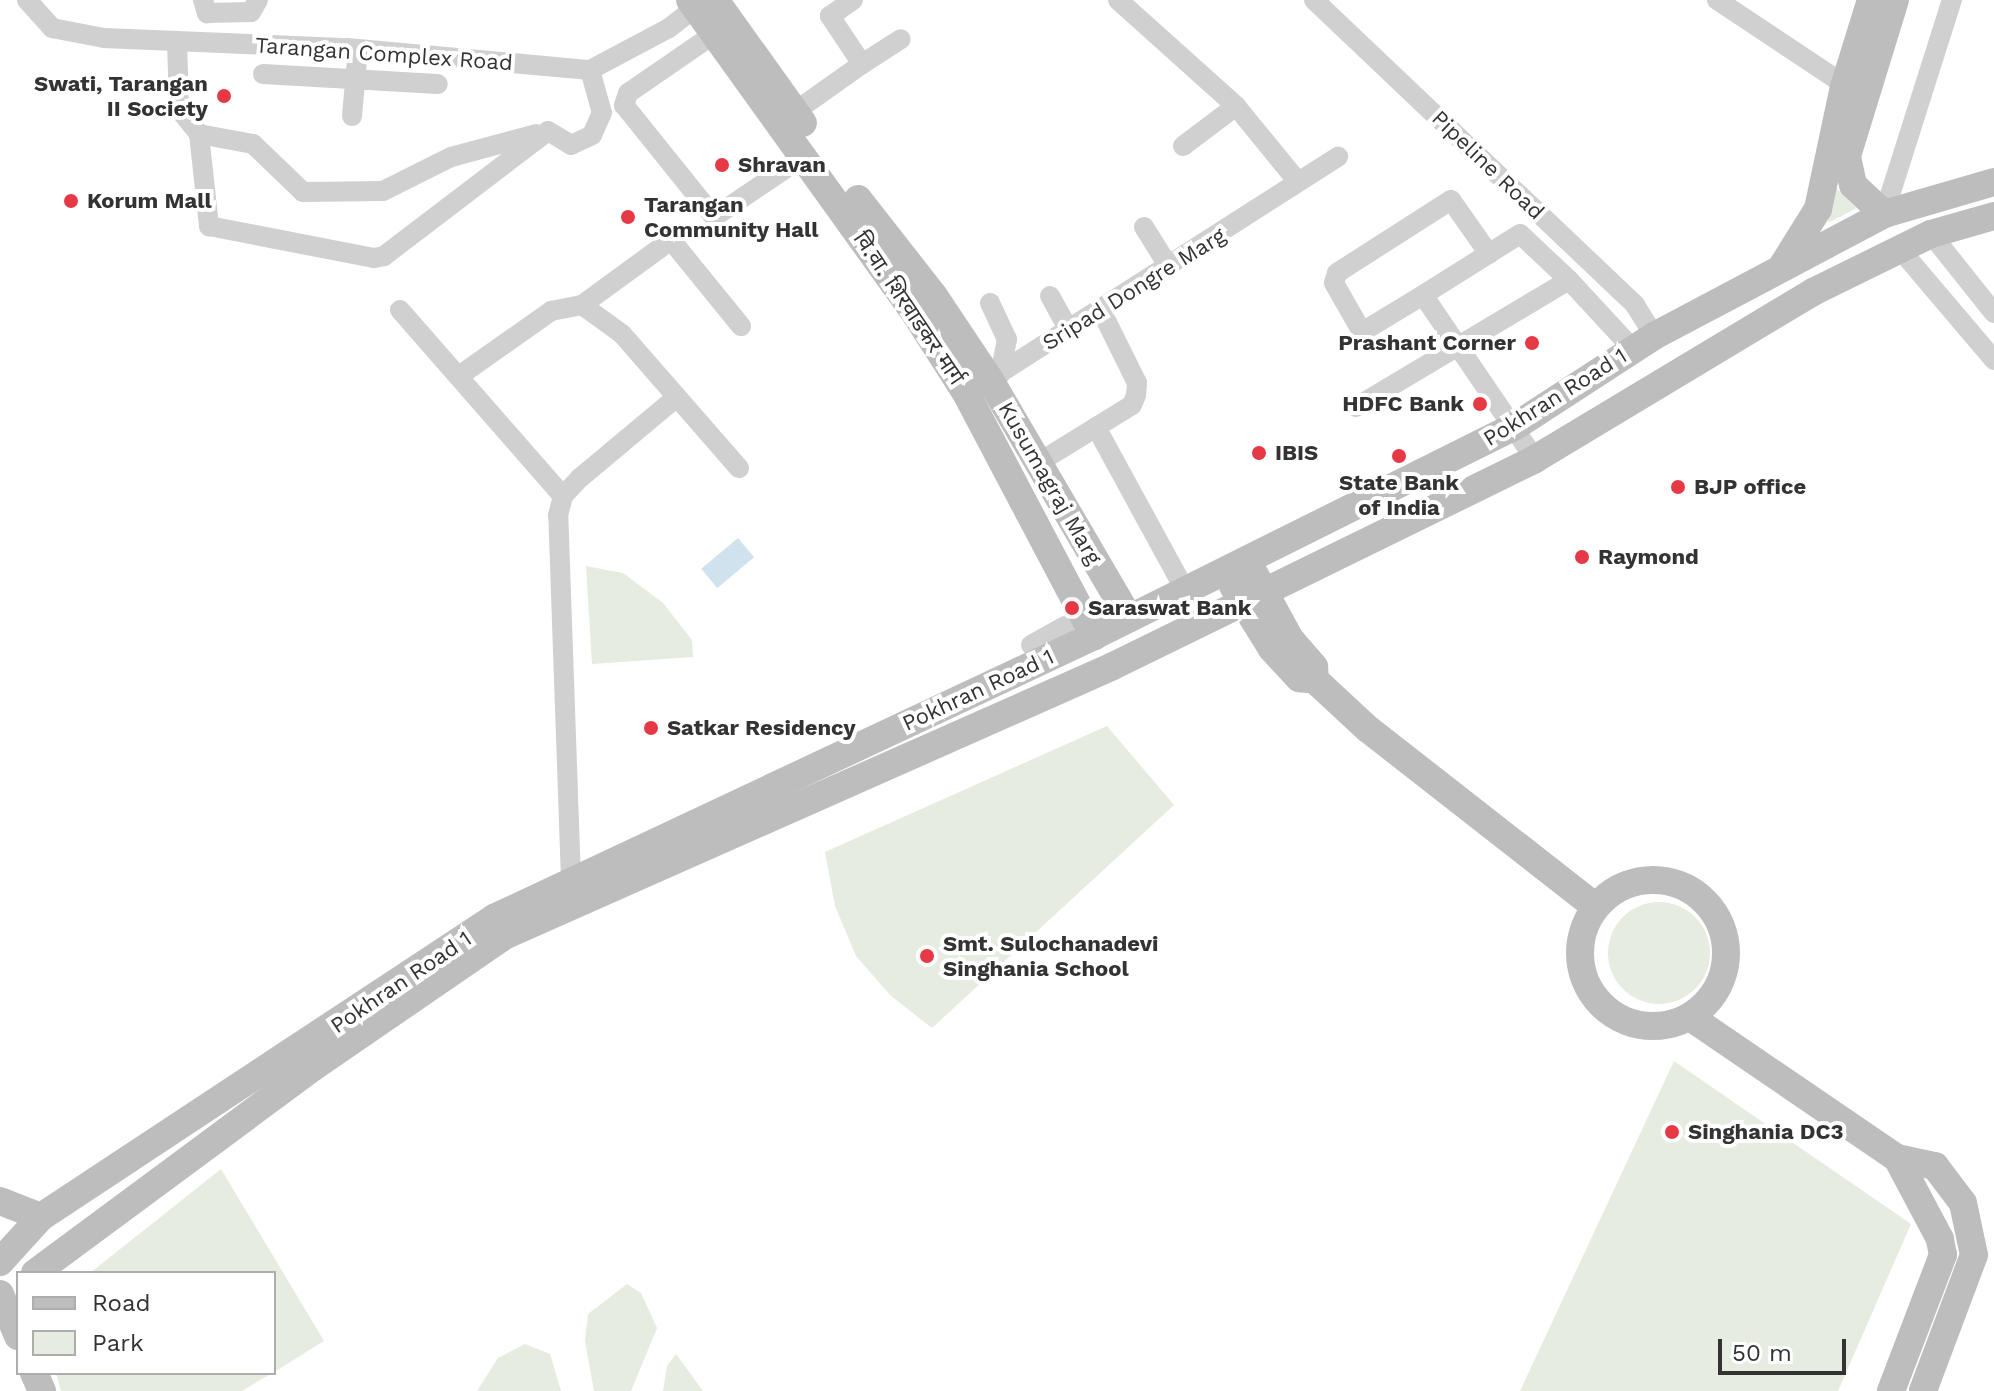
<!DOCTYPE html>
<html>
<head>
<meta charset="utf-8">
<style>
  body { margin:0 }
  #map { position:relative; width:1994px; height:1391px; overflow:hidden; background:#fff; font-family:"Work Sans","Noto Sans Devanagari",sans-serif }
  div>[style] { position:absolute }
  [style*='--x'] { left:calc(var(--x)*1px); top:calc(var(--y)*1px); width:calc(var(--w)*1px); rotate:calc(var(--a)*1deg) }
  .green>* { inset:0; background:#e6ecdf }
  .round { border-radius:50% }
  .water>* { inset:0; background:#cfe2ee; transform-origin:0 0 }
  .street>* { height:20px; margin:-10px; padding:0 10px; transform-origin:10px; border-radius:10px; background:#d0d0d0 }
  .secondary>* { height:28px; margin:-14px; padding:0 14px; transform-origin:14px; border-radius:14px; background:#bdbdbd }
  .secondary>.ring { margin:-14px; padding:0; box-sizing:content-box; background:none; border:28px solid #bdbdbd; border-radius:50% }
  .dots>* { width:22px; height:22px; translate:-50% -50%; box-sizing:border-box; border:4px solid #fff; border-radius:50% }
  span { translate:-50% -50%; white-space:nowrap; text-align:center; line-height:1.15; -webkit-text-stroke:8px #fff; paint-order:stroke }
  .street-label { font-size:22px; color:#333 }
  .poi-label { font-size:22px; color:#333; font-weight:700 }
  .right { translate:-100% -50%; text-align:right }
  .left { translate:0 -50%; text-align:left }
  .legend { position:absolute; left:16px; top:1271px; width:260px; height:104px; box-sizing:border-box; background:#fff; border:2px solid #adadad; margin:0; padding:10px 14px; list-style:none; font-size:24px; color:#333 }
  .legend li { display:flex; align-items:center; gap:16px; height:40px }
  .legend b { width:40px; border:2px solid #adadad }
  .scale { position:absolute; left:1718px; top:1339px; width:128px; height:36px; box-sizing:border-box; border:4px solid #333; border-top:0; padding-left:10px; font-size:24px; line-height:28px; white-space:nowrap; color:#333; -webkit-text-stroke:6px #fff; paint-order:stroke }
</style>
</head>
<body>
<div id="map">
  <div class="green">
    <i style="clip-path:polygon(1833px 185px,1857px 208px,1828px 223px)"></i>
    <i style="clip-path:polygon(586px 566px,623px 573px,663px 603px,692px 640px,693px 657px,592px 664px)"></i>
    <i style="clip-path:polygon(1107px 726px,1174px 805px,932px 1028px,890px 995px,856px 956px,835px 906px,825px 852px)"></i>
    <i class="round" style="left:1608px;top:902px;width:102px;height:102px"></i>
    <i style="clip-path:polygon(1674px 1061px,1911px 1224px,1838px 1391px,1520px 1391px)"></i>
    <i style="clip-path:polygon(221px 1169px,324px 1341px,274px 1372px,274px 1273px,90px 1273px)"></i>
    <i style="clip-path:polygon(627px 1284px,641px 1293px,657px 1328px,631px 1391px,594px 1391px,585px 1341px,588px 1314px)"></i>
    <i style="clip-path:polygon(525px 1344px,550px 1354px,561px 1391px,477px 1391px,498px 1358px)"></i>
    <i style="clip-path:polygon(676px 1354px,703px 1391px,663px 1391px,667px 1366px)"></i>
    <i style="clip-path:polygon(56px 1373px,272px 1373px,242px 1391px,61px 1391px)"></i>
  </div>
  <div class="water">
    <i style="left:738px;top:538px;width:25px;height:48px;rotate:50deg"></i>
  </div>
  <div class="street">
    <i style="--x:27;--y:0;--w:38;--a:48"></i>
    <i style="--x:52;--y:28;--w:53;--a:10.9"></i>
    <i style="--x:104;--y:38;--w:243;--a:2.4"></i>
    <i style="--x:347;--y:48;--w:244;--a:5.2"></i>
    <i style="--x:590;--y:70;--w:89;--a:-28"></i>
    <i style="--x:669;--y:28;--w:44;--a:-37.6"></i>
    <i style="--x:203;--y:0;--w:14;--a:73"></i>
    <i style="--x:207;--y:13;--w:44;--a:-1.3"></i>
    <i style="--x:251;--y:12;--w:14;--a:-60"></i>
    <i style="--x:1118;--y:0;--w:159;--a:41.9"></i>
    <i style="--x:1236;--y:106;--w:98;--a:50.8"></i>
    <i style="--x:1314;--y:0;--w:443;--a:43.5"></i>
    <i style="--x:1635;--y:305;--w:36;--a:58"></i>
    <i style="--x:1717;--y:0;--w:164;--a:33.6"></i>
    <i style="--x:714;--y:34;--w:104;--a:145.5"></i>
    <i style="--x:628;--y:93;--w:13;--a:108"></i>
    <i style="--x:624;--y:105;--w:144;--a:51.2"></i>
    <i style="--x:714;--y:217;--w:109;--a:-34.1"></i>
    <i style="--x:177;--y:41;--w:68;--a:88.3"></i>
    <i style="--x:179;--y:109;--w:32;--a:51"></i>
    <i style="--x:199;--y:134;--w:93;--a:83.8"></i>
    <i style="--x:209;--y:226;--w:168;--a:11"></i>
    <i style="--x:374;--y:258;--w:10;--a:-11"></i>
    <i style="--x:384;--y:256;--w:206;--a:-37.3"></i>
    <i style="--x:548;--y:131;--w:27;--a:31"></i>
    <i style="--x:571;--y:145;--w:23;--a:-25"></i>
    <i style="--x:592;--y:135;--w:24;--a:-66"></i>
    <i style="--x:602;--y:113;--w:45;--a:-105.6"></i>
    <i style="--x:862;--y:64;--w:46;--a:-32.7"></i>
    <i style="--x:263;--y:74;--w:175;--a:3.3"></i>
    <i style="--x:352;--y:116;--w:67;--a:-84.9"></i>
    <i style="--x:786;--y:118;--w:93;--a:-35.4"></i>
    <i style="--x:862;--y:64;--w:58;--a:-123.7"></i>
    <i style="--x:830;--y:16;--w:28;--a:-35"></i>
    <i style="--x:199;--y:134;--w:55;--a:10.5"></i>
    <i style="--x:253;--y:144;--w:69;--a:43.8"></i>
    <i style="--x:303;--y:192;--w:80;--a:-0.7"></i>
    <i style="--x:383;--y:191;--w:76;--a:-26.6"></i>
    <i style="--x:451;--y:157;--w:88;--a:-15.1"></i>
    <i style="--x:1183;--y:146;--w:66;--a:-37"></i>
    <i style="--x:1884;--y:214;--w:225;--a:-72.4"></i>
    <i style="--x:1144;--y:227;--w:47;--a:58"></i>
    <i style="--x:1931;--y:234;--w:101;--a:51.4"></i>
    <i style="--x:1899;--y:248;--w:147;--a:49.7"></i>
    <i style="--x:1489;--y:254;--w:66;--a:-125.1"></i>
    <i style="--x:1451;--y:200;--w:135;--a:147.4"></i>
    <i style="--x:1337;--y:273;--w:10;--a:107"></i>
    <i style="--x:1334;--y:283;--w:56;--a:60.3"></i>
    <i style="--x:1362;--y:332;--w:71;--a:-31.2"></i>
    <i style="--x:1423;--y:295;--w:199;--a:55.7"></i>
    <i style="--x:1569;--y:280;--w:94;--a:47.2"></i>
    <i style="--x:1050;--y:296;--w:39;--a:61"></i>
    <i style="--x:990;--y:303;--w:40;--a:65"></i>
    <i style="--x:1007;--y:339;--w:36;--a:101"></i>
    <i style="--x:582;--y:305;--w:110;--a:-36.1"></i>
    <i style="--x:671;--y:240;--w:111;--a:50.9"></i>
    <i style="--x:400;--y:310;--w:247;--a:48.8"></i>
    <i style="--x:459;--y:376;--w:113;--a:-35.2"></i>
    <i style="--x:551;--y:311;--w:32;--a:-11"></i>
    <i style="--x:582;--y:305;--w:49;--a:35.9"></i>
    <i style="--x:622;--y:334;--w:178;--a:48.9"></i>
    <i style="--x:981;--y:385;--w:424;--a:-32.6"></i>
    <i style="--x:1356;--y:407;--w:248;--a:-30.8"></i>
    <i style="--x:1569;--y:280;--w:67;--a:-136.8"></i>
    <i style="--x:1520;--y:234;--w:115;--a:147.8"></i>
    <i style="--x:1096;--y:427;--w:186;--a:61.4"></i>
    <i style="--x:1038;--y:463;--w:110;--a:-31.7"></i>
    <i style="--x:1132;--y:405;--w:11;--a:-68"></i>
    <i style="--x:1136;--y:395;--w:12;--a:-85"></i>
    <i style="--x:1137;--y:383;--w:81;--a:-116.3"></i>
    <i style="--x:1031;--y:645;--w:39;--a:-29"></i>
    <i style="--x:571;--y:880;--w:365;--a:-92"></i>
    <i style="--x:558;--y:515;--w:20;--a:-75"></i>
    <i style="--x:563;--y:496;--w:25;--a:-47"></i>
    <i style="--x:580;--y:478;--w:126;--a:-39.9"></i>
  </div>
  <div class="secondary">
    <i style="--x:690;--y:0;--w:378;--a:54.3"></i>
    <i style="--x:911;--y:307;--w:102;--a:57.4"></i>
    <i style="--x:966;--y:393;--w:275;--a:62.2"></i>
    <i style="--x:715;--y:0;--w:151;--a:54.4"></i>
    <i style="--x:858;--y:199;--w:123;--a:51.9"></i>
    <i style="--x:934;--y:296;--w:101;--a:56.3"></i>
    <i style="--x:990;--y:380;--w:276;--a:59.7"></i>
    <i style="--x:1884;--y:214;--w:42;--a:-136.9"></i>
    <i style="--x:1853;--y:185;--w:30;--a:-102"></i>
    <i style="--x:1847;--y:156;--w:163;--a:-72.9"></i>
    <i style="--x:1783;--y:265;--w:66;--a:-58"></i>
    <i style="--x:1818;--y:209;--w:125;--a:-78"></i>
    <i style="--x:1844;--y:87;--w:91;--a:-72.8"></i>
    <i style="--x:1255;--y:575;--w:73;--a:61.3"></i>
    <i style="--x:1290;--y:639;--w:37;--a:49"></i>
    <i style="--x:1314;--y:667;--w:13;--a:86"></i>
    <i style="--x:1233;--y:586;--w:74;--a:58.2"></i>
    <i style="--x:1272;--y:649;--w:40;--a:47"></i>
    <i style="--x:1299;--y:678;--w:16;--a:7"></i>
    <i style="--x:1315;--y:680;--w:72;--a:42.8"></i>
    <i style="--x:1368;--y:729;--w:289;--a:38"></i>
    <i class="ring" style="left:1580px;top:880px;width:118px;height:118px"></i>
    <i style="--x:1690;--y:1017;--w:250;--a:34.3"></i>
    <i style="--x:1897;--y:1158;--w:39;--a:12"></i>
    <i style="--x:1935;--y:1166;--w:46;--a:52.9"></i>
    <i style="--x:1963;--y:1203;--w:53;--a:78.1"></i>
    <i style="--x:1974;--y:1255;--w:145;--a:110.6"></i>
    <i style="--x:0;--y:1201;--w:44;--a:21.3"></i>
    <i style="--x:0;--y:1262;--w:61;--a:-47.7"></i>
    <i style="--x:41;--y:1217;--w:543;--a:-33.43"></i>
    <i style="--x:494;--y:918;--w:663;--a:-25.17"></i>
    <i style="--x:1094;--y:636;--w:469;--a:-26.5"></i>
    <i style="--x:1514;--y:427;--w:167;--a:-33"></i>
    <i style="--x:1654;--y:336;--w:260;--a:-27.9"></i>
    <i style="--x:1884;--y:214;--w:115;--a:-16.2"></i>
    <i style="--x:35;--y:1273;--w:345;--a:-36.5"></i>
    <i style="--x:312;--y:1068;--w:233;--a:-34.5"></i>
    <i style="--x:504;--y:936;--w:664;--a:-23.9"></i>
    <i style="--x:1111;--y:667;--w:472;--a:-26.1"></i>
    <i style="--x:1535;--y:459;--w:324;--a:-31"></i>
    <i style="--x:1813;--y:292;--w:131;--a:-26.2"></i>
    <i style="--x:1931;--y:234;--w:66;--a:-15.9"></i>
    <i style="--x:0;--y:1294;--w:46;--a:66.8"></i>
    <i style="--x:34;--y:1373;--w:20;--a:66"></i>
    <i style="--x:1891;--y:1391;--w:146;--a:-69.1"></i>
    <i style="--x:1943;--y:1255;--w:16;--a:-101"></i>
    <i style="--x:1940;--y:1239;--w:92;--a:-118"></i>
  </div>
  <div class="dots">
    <i style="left:224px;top:96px;background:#e63946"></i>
    <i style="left:722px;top:165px;background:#e63946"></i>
    <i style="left:71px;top:201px;background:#e63946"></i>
    <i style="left:628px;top:217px;background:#e63946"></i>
    <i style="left:1532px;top:343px;background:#e63946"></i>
    <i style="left:1480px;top:404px;background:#e63946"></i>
    <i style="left:1259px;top:453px;background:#e63946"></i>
    <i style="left:1399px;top:456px;background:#e63946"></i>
    <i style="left:1678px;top:487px;background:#e63946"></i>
    <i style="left:1582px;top:557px;background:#e63946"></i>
    <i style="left:1072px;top:608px;background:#e63946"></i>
    <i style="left:651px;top:728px;background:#e63946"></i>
    <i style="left:927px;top:956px;background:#e63946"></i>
    <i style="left:1672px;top:1132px;background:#e63946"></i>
  </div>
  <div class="street-label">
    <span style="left:384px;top:54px;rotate:4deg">Tarangan Complex Road</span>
    <span style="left:1488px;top:165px;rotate:44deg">Pipeline Road</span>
    <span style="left:1134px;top:289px;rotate:-32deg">Sripad Dongre Marg</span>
    <span style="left:909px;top:308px;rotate:56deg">वि.वा. शिरवाडकर मार्ग</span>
    <span style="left:1555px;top:397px;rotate:-32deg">Pokhran Road 1</span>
    <span style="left:1050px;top:483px;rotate:60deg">Kusumagraj Marg</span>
    <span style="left:978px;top:690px;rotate:-25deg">Pokhran Road 1</span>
    <span style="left:401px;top:982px;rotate:-34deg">Pokhran Road 1</span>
  </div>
  <div class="poi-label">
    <span class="right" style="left:208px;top:96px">Swati, Tarangan<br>II Society</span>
    <span class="left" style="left:738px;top:165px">Shravan</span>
    <span class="left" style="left:87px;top:201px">Korum Mall</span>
    <span class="left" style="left:644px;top:217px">Tarangan<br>Community Hall</span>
    <span class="right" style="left:1516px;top:343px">Prashant Corner</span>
    <span class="right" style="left:1464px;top:404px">HDFC Bank</span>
    <span class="left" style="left:1275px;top:453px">IBIS</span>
    <span style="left:1399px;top:495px">State Bank<br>of India</span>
    <span class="left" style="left:1694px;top:487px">BJP office</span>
    <span class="left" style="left:1598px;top:557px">Raymond</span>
    <span class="left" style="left:1088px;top:608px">Saraswat Bank</span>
    <span class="left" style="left:667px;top:728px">Satkar Residency</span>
    <span class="left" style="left:943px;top:956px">Smt. Sulochanadevi<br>Singhania School</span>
    <span class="left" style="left:1688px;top:1132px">Singhania DC3</span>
  </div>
  <ul class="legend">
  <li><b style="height:10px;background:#bdbdbd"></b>Road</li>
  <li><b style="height:22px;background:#e6ecdf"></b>Park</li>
  </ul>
  <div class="scale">50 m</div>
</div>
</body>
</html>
